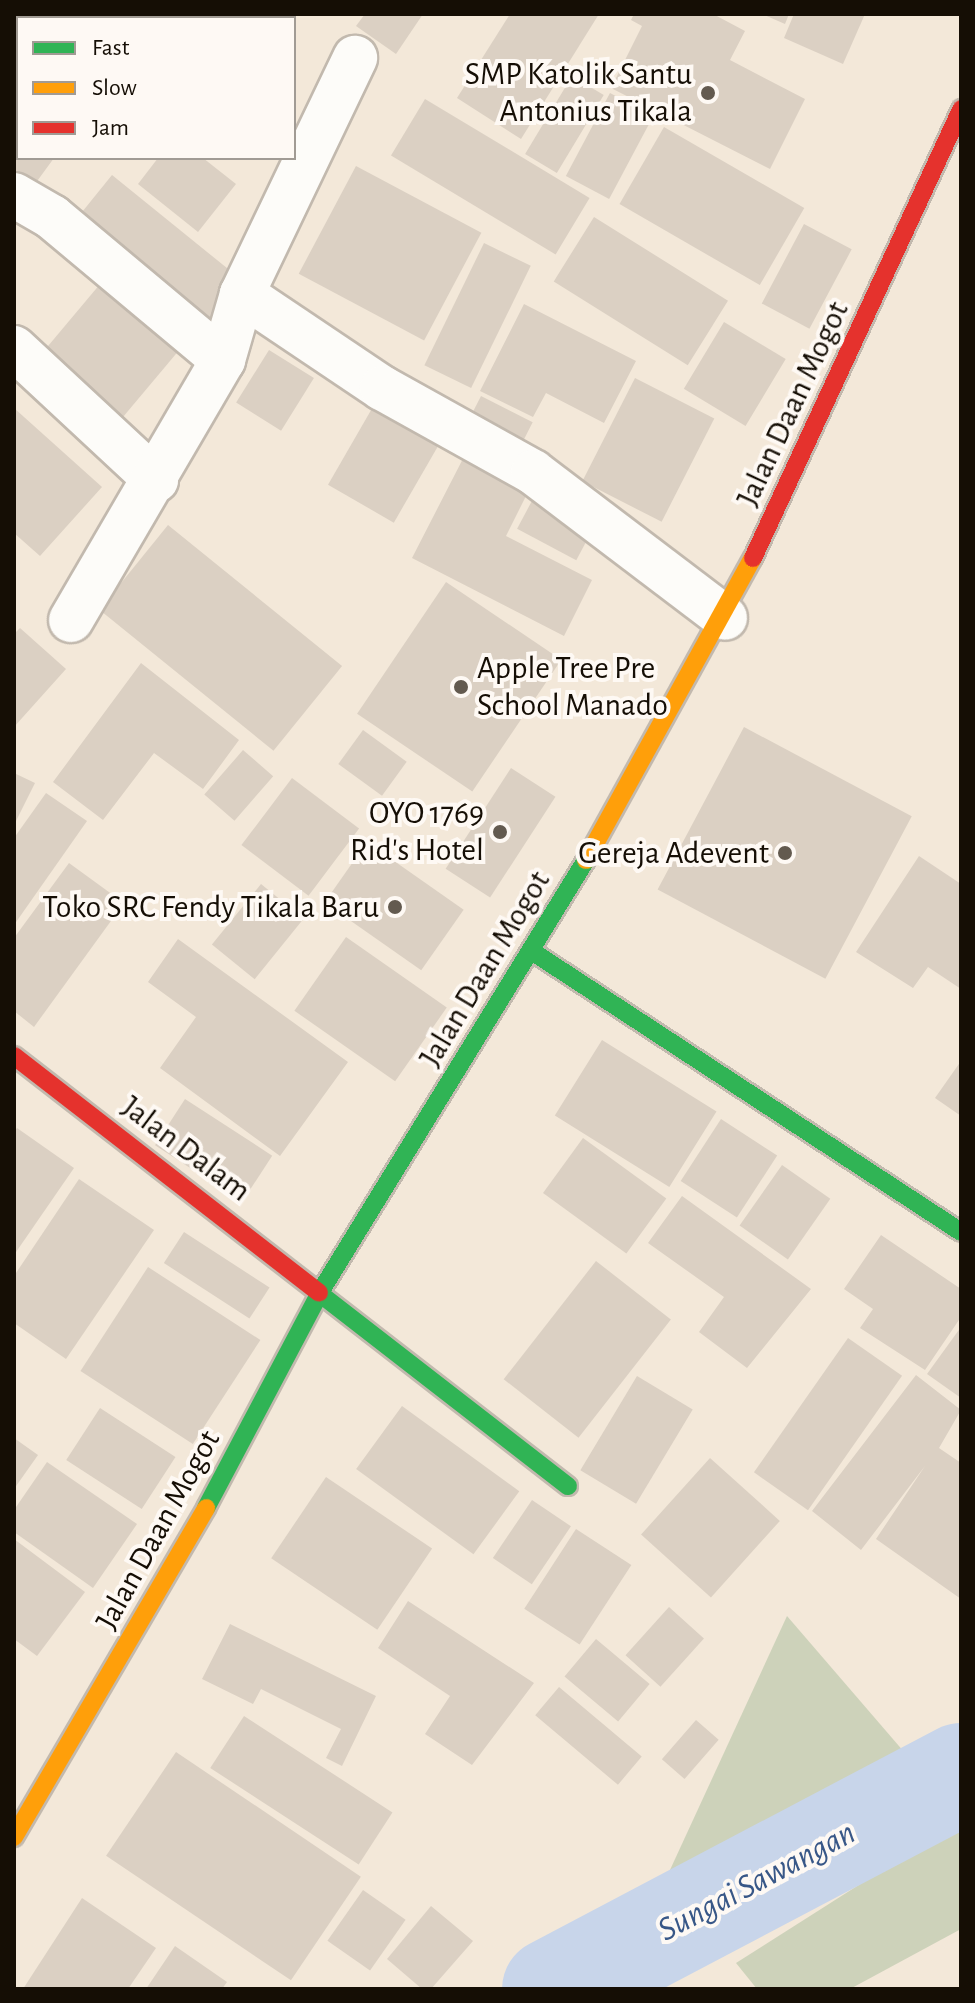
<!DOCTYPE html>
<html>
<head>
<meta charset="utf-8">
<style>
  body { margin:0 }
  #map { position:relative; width:975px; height:2003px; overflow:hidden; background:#f3e8d9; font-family:"Alegreya Sans",sans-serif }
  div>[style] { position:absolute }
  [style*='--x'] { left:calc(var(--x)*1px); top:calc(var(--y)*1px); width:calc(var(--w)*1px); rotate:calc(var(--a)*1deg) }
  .green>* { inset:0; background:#cdd2ba }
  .river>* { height:102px; margin:-51px; padding:0 51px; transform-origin:51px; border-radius:51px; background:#c8d5ea }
  .building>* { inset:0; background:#dbd0c3; transform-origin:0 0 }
  .roads { filter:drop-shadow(2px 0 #c2b9ae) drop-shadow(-2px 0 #c2b9ae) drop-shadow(0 2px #c2b9ae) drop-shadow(0 -2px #c2b9ae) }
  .street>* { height:44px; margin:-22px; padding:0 22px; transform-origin:22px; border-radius:22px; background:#fdfcf9 }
  .fast>* { height:18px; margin:-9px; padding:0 9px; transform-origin:9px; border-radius:9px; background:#30b455 }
  .slow>* { height:18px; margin:-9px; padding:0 9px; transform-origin:9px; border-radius:9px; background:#ff9f0a }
  .jam>* { height:18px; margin:-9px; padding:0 9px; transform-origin:9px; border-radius:9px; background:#e5322d }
  .dots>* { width:22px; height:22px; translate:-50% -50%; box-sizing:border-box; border:4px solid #fef9f4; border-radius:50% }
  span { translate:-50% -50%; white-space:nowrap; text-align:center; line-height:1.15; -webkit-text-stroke:8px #fef9f4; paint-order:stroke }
  .poi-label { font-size:32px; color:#150e05 }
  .right { translate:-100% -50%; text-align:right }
  .left { translate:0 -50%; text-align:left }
  .street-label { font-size:32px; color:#150e05 }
  .water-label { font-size:34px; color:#385787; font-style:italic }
  .frame { position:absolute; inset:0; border:16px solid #150e05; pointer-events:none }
  .legend { position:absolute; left:16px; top:16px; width:280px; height:144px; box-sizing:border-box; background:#fef9f4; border:2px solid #a19b94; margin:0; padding:10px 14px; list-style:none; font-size:24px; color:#150e05 }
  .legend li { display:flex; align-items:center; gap:16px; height:40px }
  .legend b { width:40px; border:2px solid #a19b94 }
</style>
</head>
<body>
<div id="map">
  <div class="green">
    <i style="clip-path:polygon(787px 1616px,911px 1760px,658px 1896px)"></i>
    <i style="clip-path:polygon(961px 1820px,961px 1929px,850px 1989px,757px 1989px,736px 1963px)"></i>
  </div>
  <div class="river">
    <i style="--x:553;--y:1989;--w:461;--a:-27.8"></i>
  </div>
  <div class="building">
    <i style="clip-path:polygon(365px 14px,423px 14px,396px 54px,356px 26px)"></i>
    <i style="clip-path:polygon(510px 14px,599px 14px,521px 139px,457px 98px)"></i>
    <i style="clip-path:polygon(634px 14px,713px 14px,745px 31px,730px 60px,805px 99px,770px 169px,611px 88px,642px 26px,631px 20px)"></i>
    <i style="clip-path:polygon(762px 14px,789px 14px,785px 24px)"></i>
    <i style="clip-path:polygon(794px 14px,865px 14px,843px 64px,784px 38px)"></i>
    <i style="left:572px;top:76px;width:37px;height:91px;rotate:31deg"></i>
    <i style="clip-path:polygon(14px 77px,18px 158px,54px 158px,35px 184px,14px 169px)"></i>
    <i style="left:610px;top:93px;width:49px;height:94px;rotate:28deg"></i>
    <i style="left:425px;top:99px;width:192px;height:66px;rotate:31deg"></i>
    <i style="left:664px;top:127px;width:162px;height:89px;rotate:30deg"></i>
    <i style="clip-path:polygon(158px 158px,203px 158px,236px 184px,198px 232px,138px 184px)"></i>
    <i style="left:356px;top:166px;width:142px;height:122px;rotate:28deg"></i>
    <i style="left:112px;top:175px;width:169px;height:62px;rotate:39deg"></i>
    <i style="left:594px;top:217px;width:158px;height:76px;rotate:32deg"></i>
    <i style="left:804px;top:224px;width:54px;height:90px;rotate:28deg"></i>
    <i style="left:484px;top:243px;width:52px;height:136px;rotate:26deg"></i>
    <i style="left:106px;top:277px;width:103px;height:112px;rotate:40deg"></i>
    <i style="clip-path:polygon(524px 304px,636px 361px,604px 423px,546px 393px,533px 417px,480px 391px)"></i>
    <i style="left:724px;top:322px;width:72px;height:78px;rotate:31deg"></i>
    <i style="left:269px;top:350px;width:53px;height:62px;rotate:32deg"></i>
    <i style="left:635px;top:378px;width:89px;height:116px;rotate:27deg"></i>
    <i style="left:481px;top:396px;width:58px;height:32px;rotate:27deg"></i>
    <i style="left:374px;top:405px;width:76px;height:92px;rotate:30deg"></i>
    <i style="clip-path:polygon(14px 408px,102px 487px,40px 556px,14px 533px)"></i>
    <i style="clip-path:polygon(470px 445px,535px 478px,506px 536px,592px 580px,564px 636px,412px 558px)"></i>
    <i style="left:534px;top:497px;width:67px;height:36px;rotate:28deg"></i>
    <i style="left:168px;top:525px;width:224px;height:109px;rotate:39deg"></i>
    <i style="left:446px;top:582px;width:139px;height:159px;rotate:34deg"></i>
    <i style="clip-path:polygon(20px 628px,66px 669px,14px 727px,14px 634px)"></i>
    <i style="clip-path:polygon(141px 663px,239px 740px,203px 789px,154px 753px,103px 820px,53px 782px)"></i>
    <i style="left:744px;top:727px;width:190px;height:184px;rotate:28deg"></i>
    <i style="left:363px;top:730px;width:54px;height:42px;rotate:36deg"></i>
    <i style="left:243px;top:750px;width:40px;height:59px;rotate:41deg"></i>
    <i style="left:511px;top:768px;width:53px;height:120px;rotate:33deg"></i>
    <i style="clip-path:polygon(14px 773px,35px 783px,14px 825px)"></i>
    <i style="left:292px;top:778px;width:84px;height:84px;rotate:37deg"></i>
    <i style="clip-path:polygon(46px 793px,87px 821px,14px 925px,14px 838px)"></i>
    <i style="left:367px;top:842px;width:118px;height:74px;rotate:35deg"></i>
    <i style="clip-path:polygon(919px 856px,961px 884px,961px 989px,928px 967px,913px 988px,856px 952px)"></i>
    <i style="clip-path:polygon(69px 863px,124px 903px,34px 1027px,14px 1011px,14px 938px)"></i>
    <i style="left:261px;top:884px;width:55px;height:78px;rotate:39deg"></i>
    <i style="left:346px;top:937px;width:123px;height:90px;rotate:35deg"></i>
    <i style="clip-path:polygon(178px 939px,348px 1062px,280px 1156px,160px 1068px,196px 1017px,148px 982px)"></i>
    <i style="left:602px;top:1040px;width:135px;height:89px;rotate:32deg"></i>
    <i style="clip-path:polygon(961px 1061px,961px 1116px,935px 1098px)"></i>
    <i style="left:185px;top:1099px;width:104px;height:55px;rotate:33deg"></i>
    <i style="left:721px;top:1119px;width:67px;height:74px;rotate:33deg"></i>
    <i style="clip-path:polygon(17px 1128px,74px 1168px,14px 1255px,14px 1132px)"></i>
    <i style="left:583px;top:1138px;width:103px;height:68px;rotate:36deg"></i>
    <i style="left:782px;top:1165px;width:59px;height:74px;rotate:35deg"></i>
    <i style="clip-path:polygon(79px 1179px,154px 1230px,66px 1359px,14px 1323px,14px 1276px)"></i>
    <i style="clip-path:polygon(682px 1196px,811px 1289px,747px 1368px,699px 1332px,724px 1297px,648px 1243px)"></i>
    <i style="left:184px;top:1232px;width:102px;height:37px;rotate:33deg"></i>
    <i style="clip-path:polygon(881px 1235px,961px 1289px,961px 1317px,925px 1370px,860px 1328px,873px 1309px,844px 1289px)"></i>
    <i style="left:596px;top:1261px;width:95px;height:150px;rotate:38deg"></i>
    <i style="left:148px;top:1267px;width:134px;height:124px;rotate:33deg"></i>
    <i style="clip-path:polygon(961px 1327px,961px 1398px,927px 1374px)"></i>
    <i style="left:848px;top:1338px;width:66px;height:164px;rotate:35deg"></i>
    <i style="clip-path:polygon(916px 1375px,961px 1410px,939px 1448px,961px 1463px,961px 1599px,876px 1539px,925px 1466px,861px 1550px,812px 1511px)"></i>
    <i style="left:637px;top:1376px;width:65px;height:110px;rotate:31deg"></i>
    <i style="left:402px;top:1406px;width:145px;height:78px;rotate:36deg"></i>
    <i style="left:100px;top:1408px;width:90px;height:62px;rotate:33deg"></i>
    <i style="clip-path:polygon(14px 1438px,38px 1455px,14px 1489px)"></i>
    <i style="left:710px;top:1458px;width:94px;height:103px;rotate:42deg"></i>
    <i style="clip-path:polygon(47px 1462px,137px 1524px,93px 1588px,14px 1532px,14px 1510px)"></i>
    <i style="left:326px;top:1477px;width:128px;height:98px;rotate:34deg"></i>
    <i style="left:532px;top:1500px;width:47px;height:70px;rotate:34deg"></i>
    <i style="left:576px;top:1529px;width:66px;height:95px;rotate:33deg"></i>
    <i style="clip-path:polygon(14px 1539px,85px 1592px,37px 1656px,14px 1639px)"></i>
    <i style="clip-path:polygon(408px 1601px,534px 1683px,472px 1765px,425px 1734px,450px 1696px,378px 1648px)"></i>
    <i style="left:669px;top:1607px;width:47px;height:65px;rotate:42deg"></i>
    <i style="clip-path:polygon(230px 1624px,376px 1696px,342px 1766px,326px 1758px,341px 1729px,261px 1689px,253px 1704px,202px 1679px)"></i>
    <i style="left:596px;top:1639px;width:70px;height:49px;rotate:40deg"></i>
    <i style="left:559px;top:1687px;width:108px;height:37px;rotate:40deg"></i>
    <i style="left:244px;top:1716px;width:177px;height:62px;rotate:33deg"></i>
    <i style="left:696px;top:1720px;width:30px;height:52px;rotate:41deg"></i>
    <i style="left:176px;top:1752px;width:223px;height:125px;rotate:34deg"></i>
    <i style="left:363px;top:1890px;width:52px;height:62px;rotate:35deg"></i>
    <i style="clip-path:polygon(82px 1898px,156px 1948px,128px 1989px,23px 1989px)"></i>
    <i style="clip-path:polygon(431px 1906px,473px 1941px,431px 1989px,422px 1989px,387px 1959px)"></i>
    <i style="clip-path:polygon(175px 1946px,227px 1982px,222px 1989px,146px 1989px)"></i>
  </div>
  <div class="roads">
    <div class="street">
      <i style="--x:14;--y:195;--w:44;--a:30.1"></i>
      <i style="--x:52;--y:217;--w:223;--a:39.9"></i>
      <i style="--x:242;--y:294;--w:169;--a:33.9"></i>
      <i style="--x:382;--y:388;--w:173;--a:29.1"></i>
      <i style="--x:533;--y:472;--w:241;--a:37.2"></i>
      <i style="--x:14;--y:348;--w:194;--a:42.9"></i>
      <i style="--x:71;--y:620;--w:301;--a:-59.7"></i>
      <i style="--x:223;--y:360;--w:69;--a:-73.9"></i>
      <i style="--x:242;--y:294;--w:262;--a:-64.4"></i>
    </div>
    <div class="fast">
      <i style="--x:533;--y:952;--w:511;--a:33.19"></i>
      <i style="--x:319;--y:1293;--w:315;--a:37.8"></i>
      <i style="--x:206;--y:1508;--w:248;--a:-62.1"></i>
      <i style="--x:322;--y:1289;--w:504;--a:-58.39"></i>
    </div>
    <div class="slow">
      <i style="--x:586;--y:860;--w:345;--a:-61.1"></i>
      <i style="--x:14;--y:1837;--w:381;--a:-59.7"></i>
    </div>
    <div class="jam">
      <i style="--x:753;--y:558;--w:495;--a:-65.1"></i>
      <i style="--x:14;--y:1056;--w:386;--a:37.8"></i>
    </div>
  </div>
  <div class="dots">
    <i style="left:708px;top:93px;background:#635a4f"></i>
    <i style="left:461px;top:687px;background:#635a4f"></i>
    <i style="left:500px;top:832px;background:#635a4f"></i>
    <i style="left:785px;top:853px;background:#635a4f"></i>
    <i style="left:395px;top:907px;background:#635a4f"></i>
  </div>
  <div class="poi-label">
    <span class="right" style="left:692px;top:93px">SMP Katolik Santu<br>Antonius Tikala</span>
    <span class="left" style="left:477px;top:687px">Apple Tree Pre<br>School Manado</span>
    <span class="right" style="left:484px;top:832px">OYO 1769<br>Rid's Hotel</span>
    <span class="right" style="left:769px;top:853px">Gereja Adevent</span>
    <span class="right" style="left:379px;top:907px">Toko SRC Fendy Tikala Baru</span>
  </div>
  <div class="street-label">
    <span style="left:793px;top:404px;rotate:-65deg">Jalan Daan Mogot</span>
    <span style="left:485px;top:969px;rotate:-59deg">Jalan Daan Mogot</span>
    <span style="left:186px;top:1149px;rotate:37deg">Jalan Dalam</span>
    <span style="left:158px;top:1530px;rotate:-61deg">Jalan Daan Mogot</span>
  </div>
  <div class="water-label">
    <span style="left:757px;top:1882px;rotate:-28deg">Sungai Sawangan</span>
  </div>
  <div class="frame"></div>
  <ul class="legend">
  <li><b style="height:10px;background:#30b455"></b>Fast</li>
  <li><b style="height:10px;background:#ff9f0a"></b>Slow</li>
  <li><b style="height:10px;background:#e5322d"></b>Jam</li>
  </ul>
</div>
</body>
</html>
